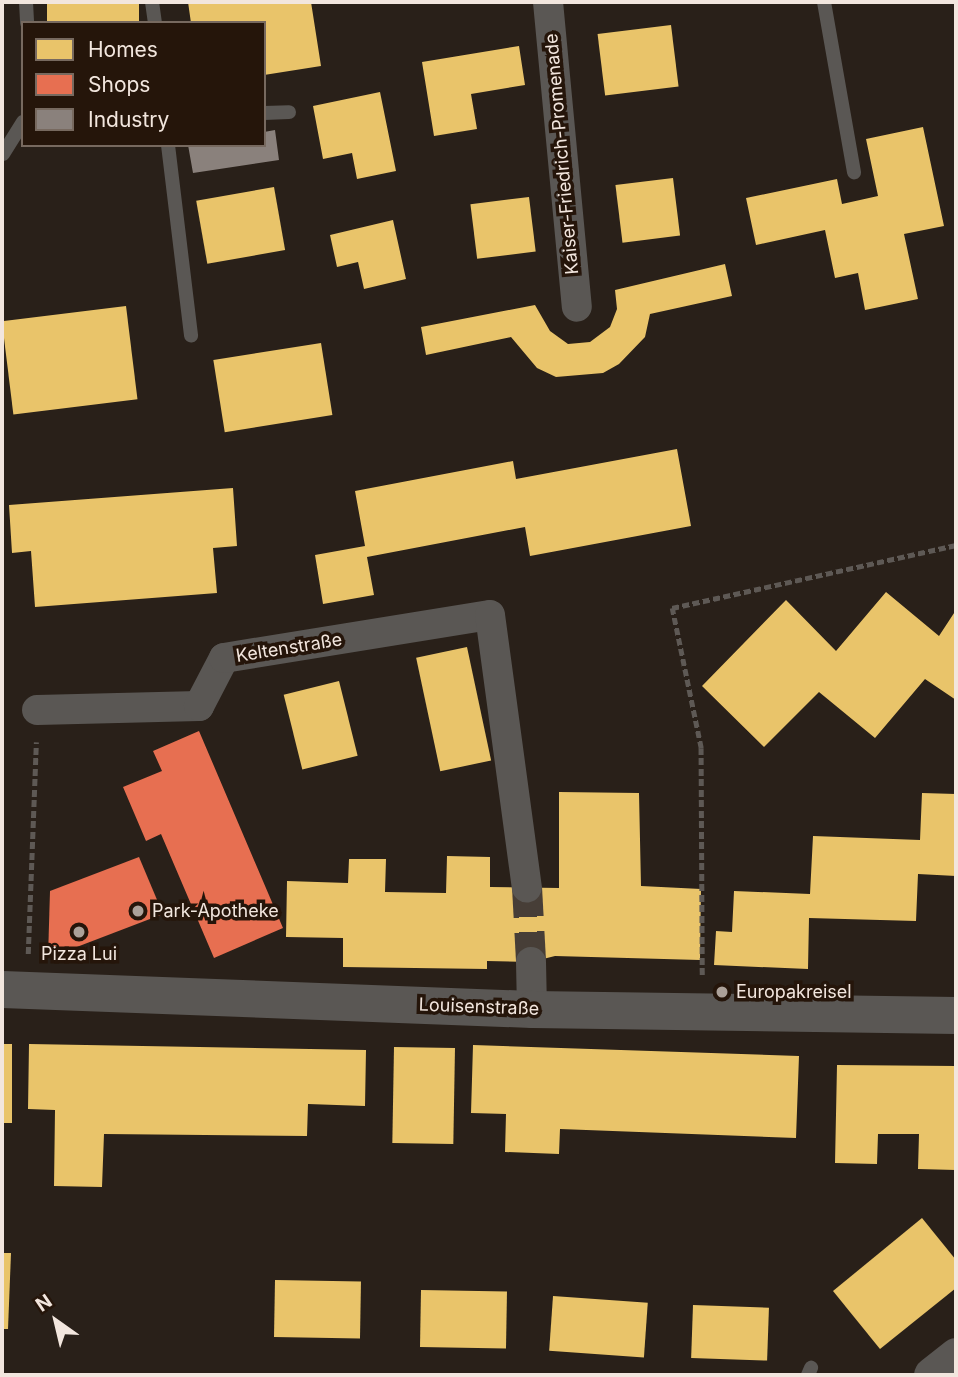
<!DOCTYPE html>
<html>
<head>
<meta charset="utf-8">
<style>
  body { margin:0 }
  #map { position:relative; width:958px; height:1377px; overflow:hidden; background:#292019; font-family:Inter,sans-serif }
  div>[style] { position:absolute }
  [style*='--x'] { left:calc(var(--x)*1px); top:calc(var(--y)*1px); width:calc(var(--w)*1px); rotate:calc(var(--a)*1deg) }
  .homes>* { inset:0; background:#e9c46a; transform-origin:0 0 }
  .shops>* { inset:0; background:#e76f51 }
  .industry>* { inset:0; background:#8a817c }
  .minor-tunnel>* { height:30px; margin-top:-15px; transform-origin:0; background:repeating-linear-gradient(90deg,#473e37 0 30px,transparent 0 45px) }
  .path>* { height:4.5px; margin-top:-2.25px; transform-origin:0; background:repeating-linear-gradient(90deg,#5e5955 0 7px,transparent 0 10.5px) }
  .service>* { height:14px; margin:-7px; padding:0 7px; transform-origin:7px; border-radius:7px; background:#5a5754 }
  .minor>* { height:30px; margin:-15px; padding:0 15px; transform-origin:15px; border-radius:15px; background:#5a5754 }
  .tertiary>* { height:37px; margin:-18.5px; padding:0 18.5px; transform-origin:18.5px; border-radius:18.5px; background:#5a5754 }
  .dots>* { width:19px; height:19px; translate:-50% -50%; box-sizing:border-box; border:4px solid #25150a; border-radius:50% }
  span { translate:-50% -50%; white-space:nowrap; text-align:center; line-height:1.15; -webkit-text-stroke:7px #25150a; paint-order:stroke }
  .street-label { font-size:18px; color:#f2e6de }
  .poi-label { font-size:18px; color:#f2e6de }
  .left { translate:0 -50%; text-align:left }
  .frame { position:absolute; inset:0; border:4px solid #f2e6de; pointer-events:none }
  .legend { position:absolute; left:21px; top:21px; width:245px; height:126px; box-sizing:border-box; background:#25150a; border:2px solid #77695f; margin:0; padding:9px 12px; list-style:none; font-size:21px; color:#f2e6de }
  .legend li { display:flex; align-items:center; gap:14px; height:35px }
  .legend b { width:35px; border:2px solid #77695f }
  .north { position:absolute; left:21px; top:1286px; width:70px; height:70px; -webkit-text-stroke:5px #25150a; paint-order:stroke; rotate:326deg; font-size:19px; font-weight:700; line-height:28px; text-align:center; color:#f2e6de }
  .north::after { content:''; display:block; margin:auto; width:24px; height:32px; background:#f2e6de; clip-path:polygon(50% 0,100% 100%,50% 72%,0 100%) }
</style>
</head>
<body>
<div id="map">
  <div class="homes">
    <i style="left:47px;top:2px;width:92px;height:21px"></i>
    <i style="clip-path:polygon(188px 2px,311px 2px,321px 66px,264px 75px,264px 23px,191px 23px)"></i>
    <i style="left:671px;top:25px;width:62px;height:74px;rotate:83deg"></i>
    <i style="clip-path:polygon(519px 46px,525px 85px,471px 94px,477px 129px,434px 136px,422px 62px)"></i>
    <i style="clip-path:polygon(380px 92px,396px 171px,357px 179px,352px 153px,323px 159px,313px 106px)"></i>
    <i style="clip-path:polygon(923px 127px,944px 226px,904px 234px,918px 299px,865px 310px,858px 273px,835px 278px,825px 230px,756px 245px,746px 198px,837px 179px,842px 204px,878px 196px,866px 139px)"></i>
    <i style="left:673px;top:178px;width:58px;height:58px;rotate:83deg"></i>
    <i style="left:274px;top:187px;width:64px;height:79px;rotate:80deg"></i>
    <i style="left:529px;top:197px;width:55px;height:59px;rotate:83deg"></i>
    <i style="clip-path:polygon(393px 220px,406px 279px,364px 289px,358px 262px,337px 267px,330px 235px)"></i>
    <i style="clip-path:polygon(725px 264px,732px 296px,650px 314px,645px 337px,619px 364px,603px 373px,556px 377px,537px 368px,511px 337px,426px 355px,421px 327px,535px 305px,550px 331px,568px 344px,590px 342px,610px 327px,617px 309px,615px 290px)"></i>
    <i style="left:126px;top:306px;width:94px;height:125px;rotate:83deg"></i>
    <i style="left:321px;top:343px;width:73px;height:109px;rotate:81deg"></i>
    <i style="clip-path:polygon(677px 449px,691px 526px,530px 556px,525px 527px,367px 557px,374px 595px,323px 604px,315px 555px,365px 546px,355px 491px,513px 461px,516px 479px)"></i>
    <i style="clip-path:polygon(233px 488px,237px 546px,213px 548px,217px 593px,35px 607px,31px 551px,12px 553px,9px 505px)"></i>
    <i style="clip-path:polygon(886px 592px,939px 636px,956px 610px,956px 700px,925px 679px,875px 738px,819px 692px,764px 747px,702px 686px,786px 600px,836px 651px)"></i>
    <i style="left:467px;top:647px;width:116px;height:52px;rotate:78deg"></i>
    <i style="left:339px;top:681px;width:77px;height:57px;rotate:76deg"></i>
    <i style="clip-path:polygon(559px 792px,639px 793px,641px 886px,701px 889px,700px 960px,555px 956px,531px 962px,487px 961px,487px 969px,343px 967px,343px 938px,286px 937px,287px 881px,348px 883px,349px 859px,386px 859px,385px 892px,446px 893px,447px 856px,490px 857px,490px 887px,559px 888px)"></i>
    <i style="clip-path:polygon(922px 793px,956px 794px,956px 876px,918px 874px,916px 921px,809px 918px,808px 969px,714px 965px,716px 931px,732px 932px,734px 891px,810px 894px,813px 836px,920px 840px)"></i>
    <i style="left:2px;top:1044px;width:10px;height:79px"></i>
    <i style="clip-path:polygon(29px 1044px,366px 1050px,365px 1106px,308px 1104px,307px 1136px,104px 1134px,102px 1187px,54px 1186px,55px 1110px,28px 1109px)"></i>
    <i style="clip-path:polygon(473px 1045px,799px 1056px,796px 1138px,560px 1129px,559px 1154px,505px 1152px,506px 1114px,471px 1113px)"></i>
    <i style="left:394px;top:1047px;width:61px;height:96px;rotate:1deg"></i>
    <i style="clip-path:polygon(837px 1065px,956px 1066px,956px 1170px,918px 1169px,919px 1134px,878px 1134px,877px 1164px,835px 1163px)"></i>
    <i style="clip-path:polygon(922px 1218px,956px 1260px,956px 1288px,880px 1349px,833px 1291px)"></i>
    <i style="clip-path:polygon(2px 1253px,11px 1253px,8px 1329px,2px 1329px)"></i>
    <i style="left:275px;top:1280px;width:86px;height:57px;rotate:1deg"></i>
    <i style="left:421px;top:1290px;width:86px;height:57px;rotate:1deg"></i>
    <i style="left:553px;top:1296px;width:95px;height:55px;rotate:4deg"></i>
    <i style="left:693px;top:1305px;width:76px;height:53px;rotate:2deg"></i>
  </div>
  <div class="shops">
    <i style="clip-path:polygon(199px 731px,283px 928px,214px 958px,161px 834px,146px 841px,123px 787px,162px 771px,153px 751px)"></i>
    <i style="clip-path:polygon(139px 857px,163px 914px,48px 958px,50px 891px)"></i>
  </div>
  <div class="industry">
    <i style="clip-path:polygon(275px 130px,279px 160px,193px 173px,188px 145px,264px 145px,264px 132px)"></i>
  </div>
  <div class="minor-tunnel">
    <i style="--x:527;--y:887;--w:75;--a:86.9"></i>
  </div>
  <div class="path">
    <i style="--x:28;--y:954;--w:212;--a:-87.8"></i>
    <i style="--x:702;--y:975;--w:227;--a:-90.3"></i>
    <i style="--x:701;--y:748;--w:143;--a:-101.7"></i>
    <i style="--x:672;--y:608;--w:291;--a:-12.5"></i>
  </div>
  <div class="service">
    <i style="--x:26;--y:2;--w:21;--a:87"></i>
    <i style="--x:152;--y:2;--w:21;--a:82"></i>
    <i style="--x:824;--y:2;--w:173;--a:80"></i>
    <i style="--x:264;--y:113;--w:25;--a:-2"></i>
    <i style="--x:168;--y:145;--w:192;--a:83.1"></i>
    <i style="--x:3;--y:154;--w:38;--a:-58"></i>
    <i style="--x:808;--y:1375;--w:8;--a:-67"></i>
  </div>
  <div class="minor">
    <i style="--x:548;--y:2;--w:306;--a:84.6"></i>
    <i style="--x:37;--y:710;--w:162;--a:-1.4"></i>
    <i style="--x:199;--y:706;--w:54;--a:-62.5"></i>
    <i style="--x:224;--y:658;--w:269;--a:-9.2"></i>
    <i style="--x:490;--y:615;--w:275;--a:82.3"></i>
    <i style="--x:531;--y:962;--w:47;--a:88.8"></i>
  </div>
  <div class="tertiary">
    <i style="--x:2;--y:989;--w:530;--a:2.16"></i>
    <i style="--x:532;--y:1009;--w:424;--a:0.8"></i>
    <i style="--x:932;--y:1375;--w:31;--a:-38"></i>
  </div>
  <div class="dots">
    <i style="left:138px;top:911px;background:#aca199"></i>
    <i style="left:79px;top:932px;background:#aca199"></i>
    <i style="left:722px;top:992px;background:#aca199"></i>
  </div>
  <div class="street-label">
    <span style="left:562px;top:154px;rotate:-95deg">Kaiser-Friedrich-Promenade</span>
    <span style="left:289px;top:648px;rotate:-9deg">Keltenstraße</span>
    <span style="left:479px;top:1007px;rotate:2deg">Louisenstraße</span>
  </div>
  <div class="poi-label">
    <span class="left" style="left:152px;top:911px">Park-Apotheke</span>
    <span style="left:79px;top:954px">Pizza Lui</span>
    <span class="left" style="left:736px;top:992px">Europakreisel</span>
  </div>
  <div class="frame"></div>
  <ul class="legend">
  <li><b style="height:19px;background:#e9c46a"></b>Homes</li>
  <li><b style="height:19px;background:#e76f51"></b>Shops</li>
  <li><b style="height:19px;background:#8a817c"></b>Industry</li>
  </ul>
  <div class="north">N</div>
</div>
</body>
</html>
